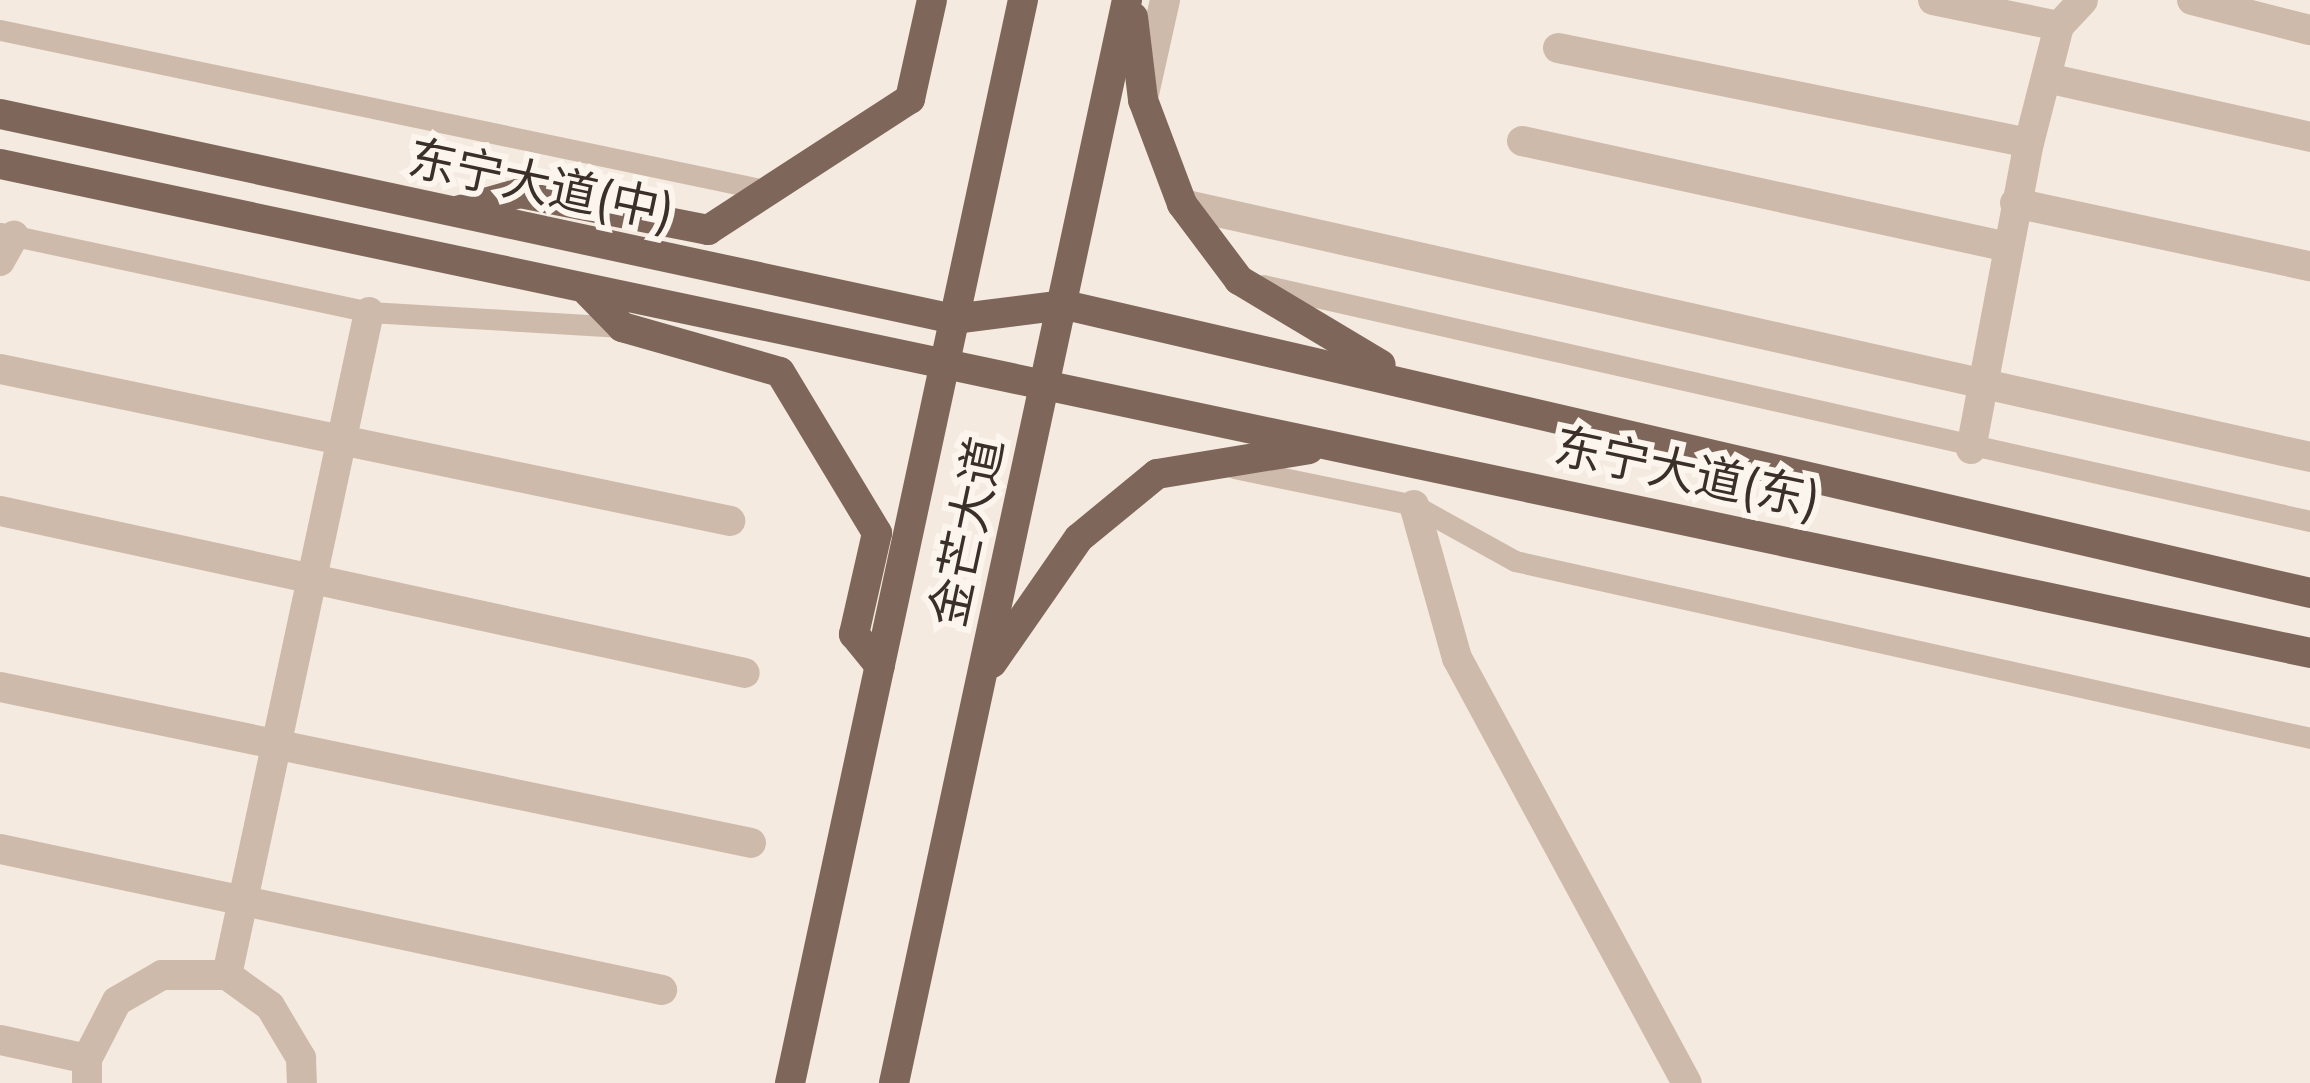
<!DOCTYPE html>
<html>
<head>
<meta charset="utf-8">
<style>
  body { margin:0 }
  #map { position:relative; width:2310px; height:1083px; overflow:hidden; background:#f5eae0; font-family:Jost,"Noto Sans SC",sans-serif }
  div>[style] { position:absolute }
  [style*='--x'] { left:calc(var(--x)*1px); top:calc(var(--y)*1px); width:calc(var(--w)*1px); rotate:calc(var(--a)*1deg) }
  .lane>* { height:21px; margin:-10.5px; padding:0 10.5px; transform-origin:10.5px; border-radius:10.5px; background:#cebaaa }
  .street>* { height:30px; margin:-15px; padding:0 15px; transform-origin:15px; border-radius:15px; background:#cebaaa }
  .primary>* { height:30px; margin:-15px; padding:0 15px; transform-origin:15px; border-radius:15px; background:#7e665a }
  span { translate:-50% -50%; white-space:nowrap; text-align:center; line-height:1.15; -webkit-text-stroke:12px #fbf5ed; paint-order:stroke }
  .street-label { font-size:48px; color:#3b2f2a }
</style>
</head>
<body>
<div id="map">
  <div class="lane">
    <i style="--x:0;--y:30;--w:787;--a:11.81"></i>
    <i style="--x:1;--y:233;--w:376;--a:12.1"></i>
    <i style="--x:369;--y:312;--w:253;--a:3.4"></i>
    <i style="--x:1263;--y:285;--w:1073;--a:12.7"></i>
    <i style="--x:1234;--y:468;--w:184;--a:11.6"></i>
    <i style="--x:1414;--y:505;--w:115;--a:29"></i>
    <i style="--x:1515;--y:561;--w:814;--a:12.55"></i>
  </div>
  <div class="street">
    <i style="--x:1933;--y:0;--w:129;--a:11.7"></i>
    <i style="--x:2192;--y:0;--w:122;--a:14.3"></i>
    <i style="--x:1558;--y:48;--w:480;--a:11.4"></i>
    <i style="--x:2047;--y:78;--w:270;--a:12.6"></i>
    <i style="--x:1144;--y:94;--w:96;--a:-77.4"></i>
    <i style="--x:1522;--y:141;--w:498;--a:12.3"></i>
    <i style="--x:2015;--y:203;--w:302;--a:12.1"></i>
    <i style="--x:1182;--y:204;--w:1156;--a:12.64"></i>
    <i style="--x:0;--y:261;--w:29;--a:-61"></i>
    <i style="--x:0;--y:369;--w:746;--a:11.76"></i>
    <i style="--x:1971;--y:449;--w:311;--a:-79.3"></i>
    <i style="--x:2029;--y:143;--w:121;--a:-75.6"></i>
    <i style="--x:2059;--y:26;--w:35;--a:-47"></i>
    <i style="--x:1414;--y:505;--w:159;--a:74.3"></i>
    <i style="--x:1457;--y:658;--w:483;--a:61.6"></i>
    <i style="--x:0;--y:511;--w:762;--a:12.27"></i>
    <i style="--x:0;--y:687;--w:767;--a:11.73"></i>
    <i style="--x:0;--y:849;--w:677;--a:12.02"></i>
    <i style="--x:227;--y:975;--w:678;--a:-77.91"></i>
    <i style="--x:0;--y:1040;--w:89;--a:12.3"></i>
    <i style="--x:87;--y:1083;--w:24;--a:-90"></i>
    <i style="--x:87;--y:1059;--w:65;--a:-62.7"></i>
    <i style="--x:117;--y:1001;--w:52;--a:-30"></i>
    <i style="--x:162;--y:975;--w:65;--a:0"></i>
    <i style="--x:227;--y:975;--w:53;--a:35.8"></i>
    <i style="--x:270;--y:1006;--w:61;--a:59.2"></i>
    <i style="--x:301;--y:1058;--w:25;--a:88"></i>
  </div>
  <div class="primary">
    <i style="--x:1133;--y:17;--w:84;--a:83.1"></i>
    <i style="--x:1143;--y:100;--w:111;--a:69.4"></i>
    <i style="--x:1182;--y:204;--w:95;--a:53.1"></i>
    <i style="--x:1239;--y:280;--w:165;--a:30.9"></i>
    <i style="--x:0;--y:114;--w:976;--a:12.13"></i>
    <i style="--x:954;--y:319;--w:112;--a:-7.2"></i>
    <i style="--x:1065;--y:305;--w:1278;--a:13.02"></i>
    <i style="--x:0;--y:164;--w:2361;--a:11.95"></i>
    <i style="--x:457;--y:211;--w:66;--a:-15.9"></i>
    <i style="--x:520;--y:193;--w:192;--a:11.1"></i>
    <i style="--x:708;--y:230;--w:241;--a:-33"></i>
    <i style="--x:910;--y:99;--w:101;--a:-77.5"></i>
    <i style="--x:588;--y:292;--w:49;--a:45.8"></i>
    <i style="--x:622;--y:327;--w:164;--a:15.9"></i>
    <i style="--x:780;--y:372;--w:188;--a:58.9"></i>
    <i style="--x:877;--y:533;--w:104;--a:102.8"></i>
    <i style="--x:854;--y:634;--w:41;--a:50.9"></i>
    <i style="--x:992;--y:663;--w:152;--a:-55.2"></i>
    <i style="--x:1079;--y:538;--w:101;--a:-39.4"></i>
    <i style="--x:1157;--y:474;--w:154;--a:-9.3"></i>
    <i style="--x:790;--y:1083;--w:1108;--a:-77.86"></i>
    <i style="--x:894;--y:1083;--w:1108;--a:-77.86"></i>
  </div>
  <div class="street-label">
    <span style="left:541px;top:185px;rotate:12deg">东宁大道(中)</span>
    <span style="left:1687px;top:473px;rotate:12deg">东宁大道(东)</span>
    <span style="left:967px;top:532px;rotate:-78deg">金芒大道</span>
  </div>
</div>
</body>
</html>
